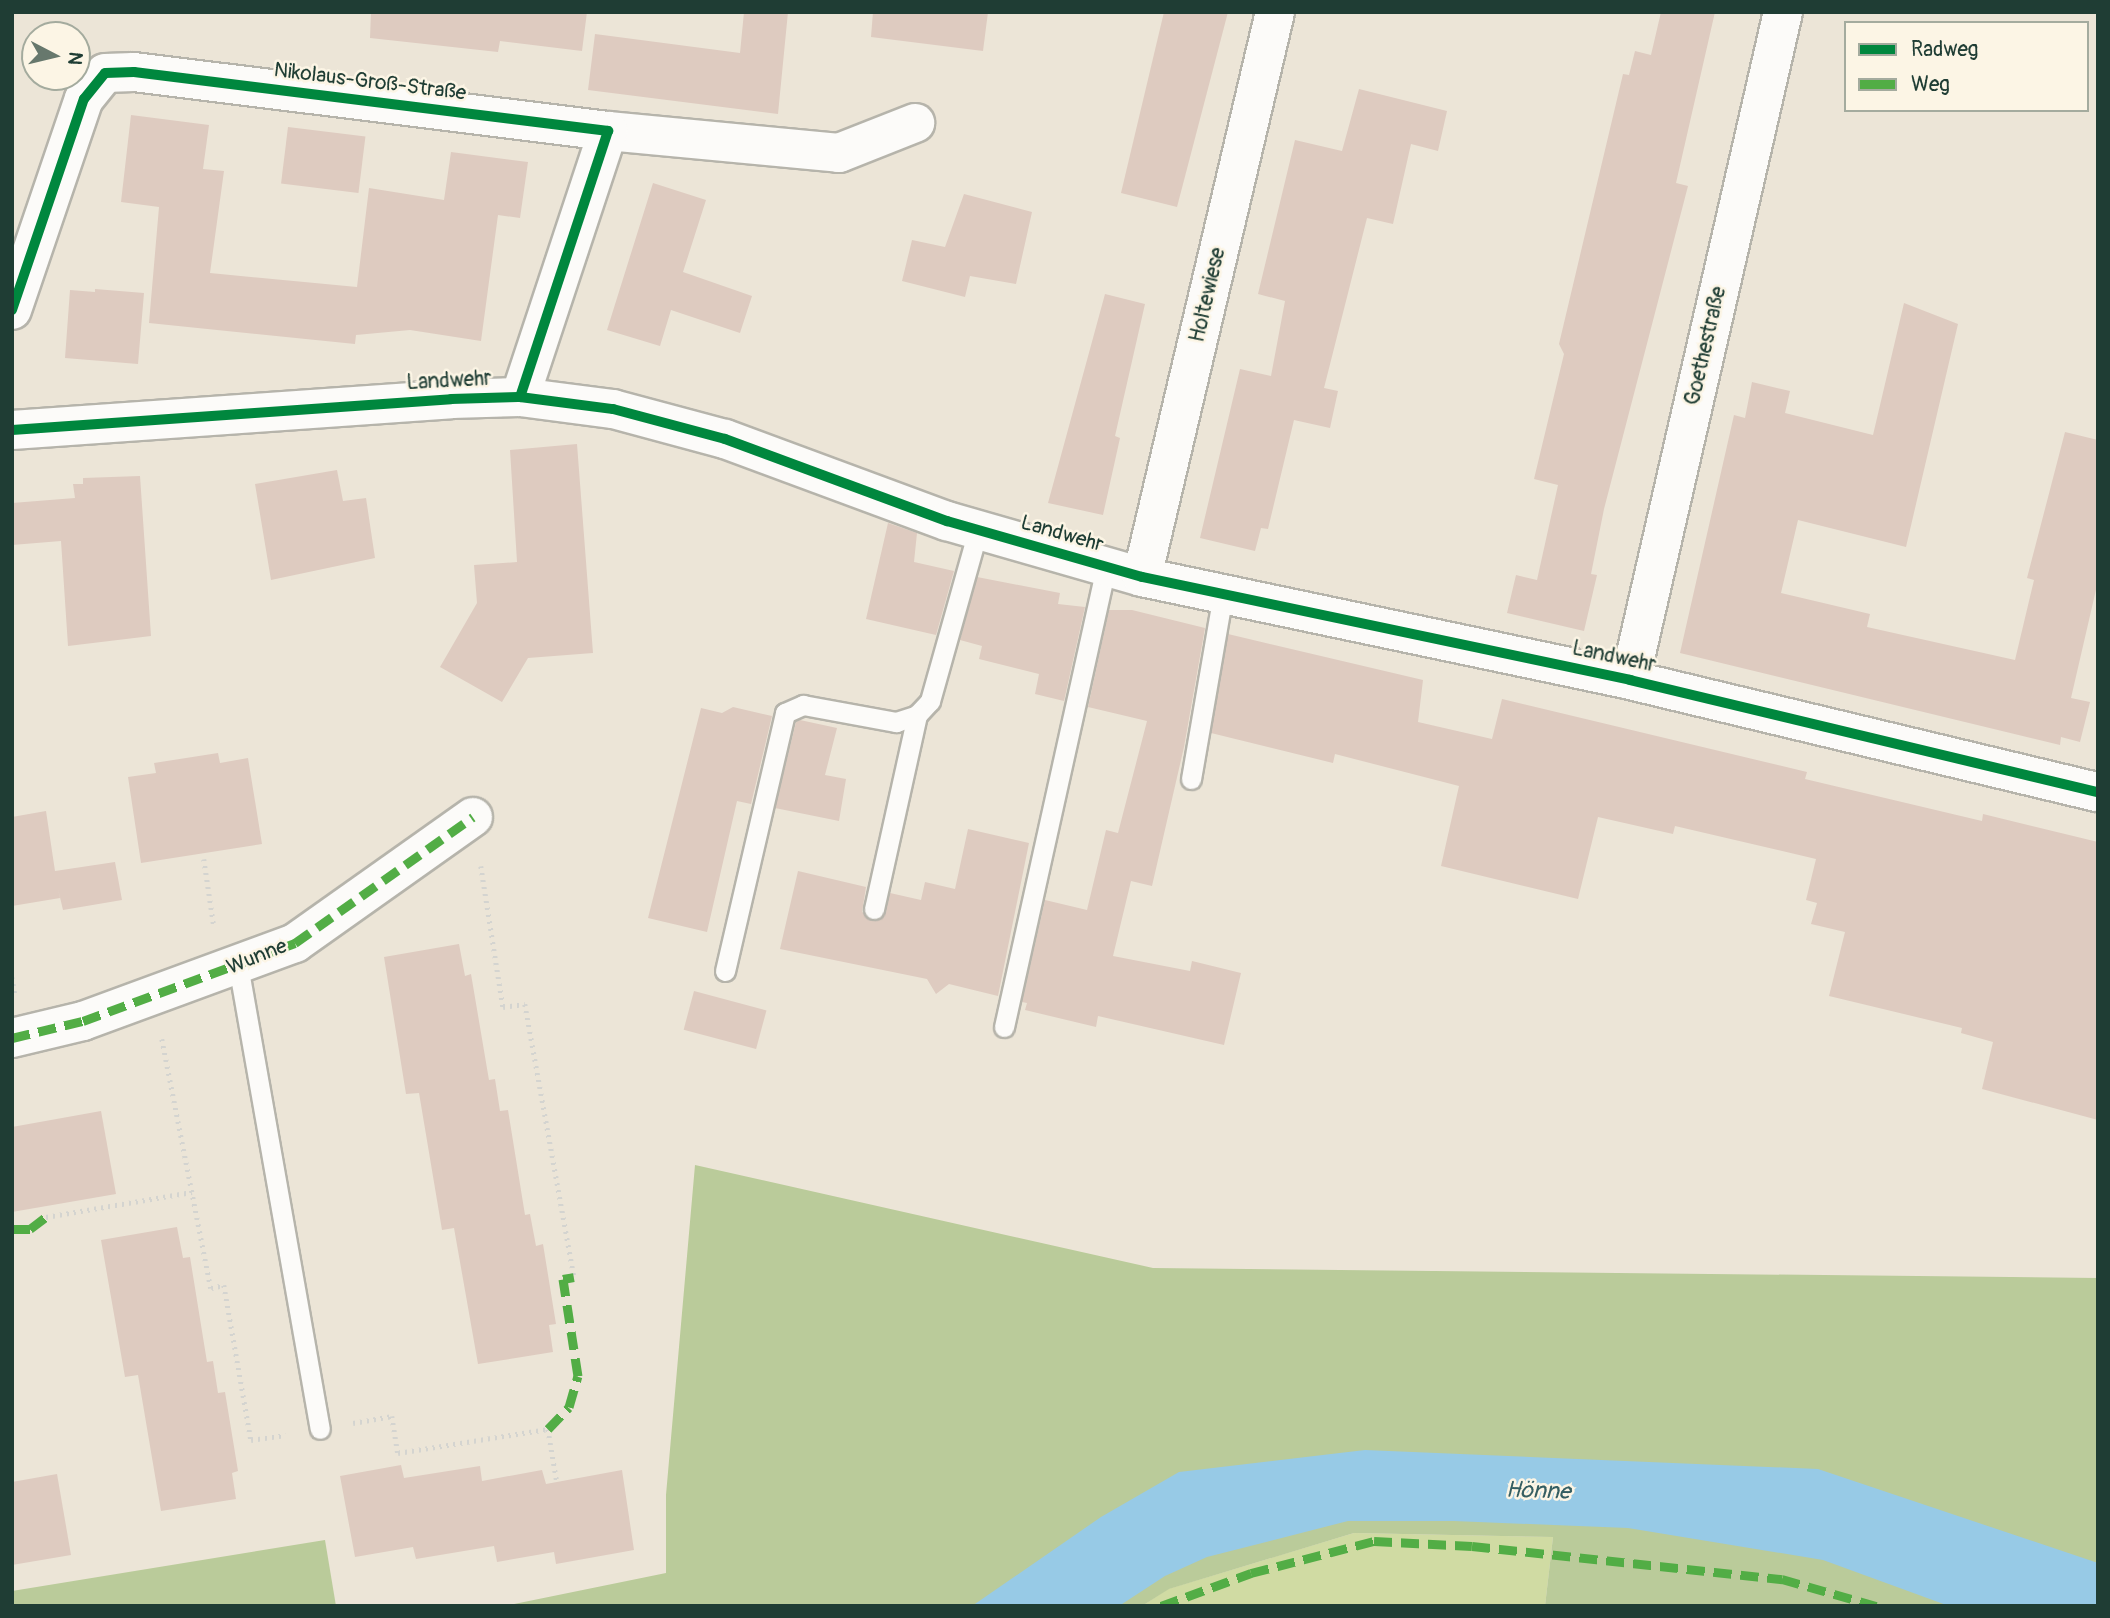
<!DOCTYPE html>
<html>
<head>
<meta charset="utf-8">
<style>
  body { margin:0 }
  #map { position:relative; width:2110px; height:1618px; overflow:hidden; background:#ece5d7; font-family:Pangolin,sans-serif }
  div>[style] { position:absolute }
  [style*='--x'] { left:calc(var(--x)*1px); top:calc(var(--y)*1px); width:calc(var(--w)*1px); rotate:calc(var(--a)*1deg) }
  .green>* { inset:0; background:#d0dba3 }
  .forest>* { inset:0; background:#bacb9a }
  .water>* { inset:0; background:#97cae6 }
  .building>* { inset:0; background:#decbc0; transform-origin:0 0 }
  .path>* { height:4.5px; margin-top:-2.25px; transform-origin:0; background:repeating-linear-gradient(90deg,#d4d4d0 0 2px,transparent 0 7px) }
  .roads { filter:drop-shadow(2px 0 #b6b4ab) drop-shadow(-2px 0 #b6b4ab) drop-shadow(0 2px #b6b4ab) drop-shadow(0 -2px #b6b4ab) }
  .lane>* { height:19px; margin:-9.5px; padding:0 9.5px; transform-origin:9.5px; border-radius:9.5px; background:#fcfbf9 }
  .street>* { height:38px; margin:-19px; padding:0 19px; transform-origin:19px; border-radius:19px; background:#fcfbf9 }
  .quiet>* { height:9px; margin-top:-4.5px; transform-origin:0; background:repeating-linear-gradient(90deg,#52ad45 0 18px,transparent 0 27px) }
  .cycleway>* { height:10px; margin:-5px; padding:0 5px; transform-origin:5px; border-radius:5px; background:#00873e }
  span { translate:-50% -50%; white-space:nowrap; text-align:center; line-height:1.15; -webkit-text-stroke:5px #fcf5e5; paint-order:stroke }
  .street-label { font-size:21px; color:#1f3d34 }
  .water-label { font-size:23px; color:#345e62; font-style:italic }
  .frame { position:absolute; inset:0; border:14px solid #1f3d34; pointer-events:none }
  .legend { position:absolute; left:1844px; top:21px; width:245px; height:91px; box-sizing:border-box; background:#fcf5e5; border:2px solid #a4ab9e; margin:0; padding:9px 12px; list-style:none; font-size:21px; color:#1f3d34 }
  .legend li { display:flex; align-items:center; gap:14px; height:35px }
  .legend b { width:35px; border:2px solid #a4ab9e }
  .north { position:absolute; left:21px; top:21px; width:70px; height:70px; box-sizing:border-box; background:#fcf5e5; border:2px solid #a4ab9e; border-radius:50%; rotate:97deg; font-size:19px; font-weight:700; line-height:28px; text-align:center; color:#1f3d34 }
  .north::after { content:''; display:block; margin:auto; width:24px; height:32px; background:#67786d; clip-path:polygon(50% 0,100% 100%,50% 72%,0 100%) }
</style>
</head>
<body>
<div id="map">
  <div class="green">
    <i style="clip-path:polygon(1354px 1533px,1553px 1537px,1545px 1606px,1142px 1606px,1168px 1589px)"></i>
  </div>
  <div class="forest">
    <i style="clip-path:polygon(695px 1165px,1153px 1268px,2098px 1278px,2098px 1606px,1545px 1606px,1553px 1537px,1354px 1533px,1169px 1589px,1142px 1606px,504px 1606px,666px 1573px,666px 1495px)"></i>
    <i style="clip-path:polygon(325px 1540px,336px 1606px,12px 1606px,12px 1591px)"></i>
  </div>
  <div class="water">
    <i style="clip-path:polygon(1365px 1450px,1818px 1469px,2098px 1563px,2098px 1606px,1949px 1606px,1823px 1560px,1628px 1528px,1454px 1521px,1348px 1521px,1207px 1557px,1165px 1576px,1119px 1606px,972px 1606px,1101px 1517px,1179px 1472px)"></i>
  </div>
  <div class="building">
    <i style="clip-path:polygon(371px 12px,587px 12px,582px 51px,500px 41px,498px 52px,370px 38px)"></i>
    <i style="clip-path:polygon(744px 12px,788px 12px,778px 114px,588px 90px,595px 34px,740px 53px)"></i>
    <i style="clip-path:polygon(873px 12px,988px 12px,983px 51px,871px 37px)"></i>
    <i style="clip-path:polygon(1164px 12px,1228px 12px,1177px 207px,1121px 193px)"></i>
    <i style="clip-path:polygon(1661px 12px,1715px 12px,1676px 183px,1688px 186px,1604px 509px,1591px 574px,1597px 575px,1584px 631px,1507px 613px,1516px 575px,1537px 580px,1558px 485px,1534px 479px,1564px 354px,1559px 344px,1623px 74px,1629px 75px,1635px 51px,1651px 55px)"></i>
    <i style="clip-path:polygon(1359px 89px,1447px 111px,1438px 151px,1411px 144px,1393px 224px,1367px 218px,1324px 388px,1338px 391px,1330px 428px,1294px 420px,1268px 529px,1261px 528px,1255px 551px,1200px 538px,1240px 369px,1271px 376px,1285px 301px,1258px 294px,1295px 140px,1342px 151px)"></i>
    <i style="clip-path:polygon(131px 115px,209px 125px,203px 169px,224px 171px,210px 273px,357px 287px,369px 188px,444px 200px,451px 152px,528px 162px,520px 218px,498px 215px,481px 341px,410px 330px,356px 335px,355px 344px,149px 323px,159px 207px,121px 202px)"></i>
    <i style="left:288px;top:127px;width:78px;height:57px;rotate:7deg"></i>
    <i style="clip-path:polygon(653px 183px,706px 200px,683px 272px,752px 296px,740px 333px,671px 310px,660px 346px,607px 330px)"></i>
    <i style="clip-path:polygon(964px 194px,1032px 212px,1016px 284px,970px 276px,965px 297px,902px 281px,912px 240px,945px 247px)"></i>
    <i style="clip-path:polygon(95px 289px,144px 293px,138px 364px,65px 358px,70px 290px,95px 292px)"></i>
    <i style="clip-path:polygon(1105px 294px,1145px 304px,1115px 436px,1120px 438px,1103px 515px,1048px 503px)"></i>
    <i style="clip-path:polygon(1904px 303px,1958px 324px,1906px 547px,1798px 520px,1781px 593px,1870px 614px,1867px 627px,2015px 660px,2034px 580px,2027px 578px,2065px 432px,2098px 440px,2098px 581px,2071px 698px,2090px 702px,2080px 742px,2061px 737px,2060px 745px,1680px 653px,1734px 415px,1745px 418px,1752px 382px,1790px 391px,1785px 413px,1873px 435px)"></i>
    <i style="clip-path:polygon(577px 444px,593px 653px,528px 658px,502px 702px,440px 667px,477px 603px,474px 565px,517px 562px,510px 450px)"></i>
    <i style="clip-path:polygon(337px 470px,343px 501px,366px 498px,375px 558px,271px 580px,255px 484px)"></i>
    <i style="clip-path:polygon(140px 476px,151px 636px,68px 646px,61px 541px,12px 545px,12px 503px,75px 498px,73px 484px,83px 484px,83px 478px)"></i>
    <i style="clip-path:polygon(888px 523px,917px 533px,914px 562px,954px 571px,936px 635px,866px 619px)"></i>
    <i style="clip-path:polygon(977px 577px,1060px 593px,1058px 604px,1085px 607px,1064px 701px,1035px 694px,1039px 674px,979px 659px,982px 646px,960px 640px)"></i>
    <i style="clip-path:polygon(1109px 610px,1132px 610px,1205px 628px,1184px 747px,1152px 886px,1131px 881px,1113px 956px,1190px 971px,1192px 961px,1241px 973px,1224px 1045px,1098px 1016px,1096px 1027px,1025px 1010px,1027px 1003px,1022px 1002px,1045px 900px,1087px 910px,1106px 830px,1118px 833px,1147px 721px,1088px 707px)"></i>
    <i style="clip-path:polygon(1228px 634px,1423px 680px,1418px 722px,1492px 739px,1502px 699px,1807px 772px,1805px 779px,1982px 821px,1983px 814px,2098px 842px,2098px 1120px,1982px 1089px,1993px 1042px,1961px 1033px,1962px 1028px,1829px 996px,1845px 932px,1811px 924px,1817px 903px,1806px 900px,1816px 859px,1675px 826px,1673px 834px,1598px 817px,1578px 899px,1441px 866px,1459px 786px,1335px 754px,1333px 763px,1211px 733px)"></i>
    <i style="clip-path:polygon(733px 707px,772px 716px,751px 804px,737px 801px,707px 932px,648px 918px,701px 708px,722px 713px)"></i>
    <i style="clip-path:polygon(800px 720px,837px 728px,825px 775px,846px 779px,839px 821px,775px 808px,796px 722px)"></i>
    <i style="clip-path:polygon(218px 753px,220px 763px,248px 758px,262px 844px,141px 863px,128px 777px,156px 773px,154px 763px)"></i>
    <i style="clip-path:polygon(46px 811px,55px 871px,115px 862px,122px 900px,63px 910px,58px 889px,60px 898px,12px 906px,12px 817px)"></i>
    <i style="clip-path:polygon(968px 829px,1029px 843px,998px 996px,949px 984px,936px 994px,927px 979px,780px 949px,798px 871px,866px 887px,862px 912px,877px 921px,886px 912px,890px 893px,921px 900px,925px 882px,955px 889px)"></i>
    <i style="clip-path:polygon(459px 944px,465px 976px,471px 974px,489px 1080px,495px 1079px,500px 1111px,508px 1110px,525px 1215px,530px 1214px,536px 1246px,543px 1244px,556px 1324px,549px 1325px,553px 1352px,478px 1364px,454px 1228px,442px 1230px,419px 1093px,406px 1094px,384px 957px)"></i>
    <i style="left:694px;top:991px;width:75px;height:40px;rotate:15deg"></i>
    <i style="clip-path:polygon(101px 1111px,116px 1194px,12px 1212px,12px 1127px)"></i>
    <i style="clip-path:polygon(177px 1227px,183px 1258px,190px 1257px,207px 1362px,213px 1361px,218px 1393px,225px 1392px,238px 1471px,232px 1473px,236px 1499px,161px 1511px,138px 1375px,125px 1377px,101px 1240px)"></i>
    <i style="clip-path:polygon(401px 1465px,404px 1478px,480px 1466px,482px 1481px,542px 1470px,546px 1484px,622px 1470px,634px 1550px,556px 1564px,554px 1552px,497px 1562px,494px 1546px,416px 1559px,413px 1547px,355px 1557px,340px 1476px)"></i>
    <i style="clip-path:polygon(57px 1474px,71px 1555px,12px 1565px,12px 1482px)"></i>
  </div>
  <div class="path">
    <i style="--x:204;--y:859;--w:69;--a:81.6"></i>
    <i style="--x:481;--y:866;--w:143;--a:81.1"></i>
    <i style="--x:503;--y:1007;--w:22;--a:-8"></i>
    <i style="--x:525;--y:1004;--w:277;--a:79.8"></i>
    <i style="--x:12;--y:977;--w:17;--a:80"></i>
    <i style="--x:162;--y:1039;--w:254;--a:78.9"></i>
    <i style="--x:211;--y:1288;--w:13;--a:-13"></i>
    <i style="--x:224;--y:1285;--w:157;--a:80.1"></i>
    <i style="--x:251;--y:1440;--w:35;--a:-8"></i>
    <i style="--x:46;--y:1217;--w:148;--a:-9.7"></i>
    <i style="--x:353;--y:1423;--w:40;--a:-10"></i>
    <i style="--x:392;--y:1416;--w:37;--a:81"></i>
    <i style="--x:398;--y:1453;--w:152;--a:-9.1"></i>
    <i style="--x:548;--y:1429;--w:54;--a:80.4"></i>
  </div>
  <div class="roads">
    <div class="lane">
      <i style="--x:1191;--y:779;--w:188;--a:-80.2"></i>
      <i style="--x:874;--y:909;--w:199;--a:-77.5"></i>
      <i style="--x:238;--y:965;--w:471;--a:80"></i>
      <i style="--x:725;--y:971;--w:265;--a:-76.9"></i>
      <i style="--x:785;--y:713;--w:20;--a:-24"></i>
      <i style="--x:803;--y:705;--w:95;--a:10.4"></i>
      <i style="--x:896;--y:722;--w:22;--a:-18"></i>
      <i style="--x:917;--y:715;--w:19;--a:-47"></i>
      <i style="--x:930;--y:701;--w:178;--a:-74.3"></i>
      <i style="--x:1004;--y:1027;--w:471;--a:-77.5"></i>
    </div>
    <div class="street">
      <i style="--x:608;--y:131;--w:232;--a:5.4"></i>
      <i style="--x:839;--y:153;--w:82;--a:-21.5"></i>
      <i style="--x:12;--y:310;--w:223;--a:-71.2"></i>
      <i style="--x:84;--y:99;--w:33;--a:-51"></i>
      <i style="--x:105;--y:73;--w:29;--a:-2"></i>
      <i style="--x:134;--y:72;--w:478;--a:7.1"></i>
      <i style="--x:608;--y:131;--w:280;--a:108.3"></i>
      <i style="--x:12;--y:430;--w:440;--a:-4"></i>
      <i style="--x:451;--y:399;--w:69;--a:-1.7"></i>
      <i style="--x:520;--y:397;--w:94;--a:7.4"></i>
      <i style="--x:613;--y:409;--w:116;--a:15"></i>
      <i style="--x:725;--y:439;--w:237;--a:20.3"></i>
      <i style="--x:947;--y:521;--w:203;--a:16"></i>
      <i style="--x:1142;--y:577;--w:499;--a:11.9"></i>
      <i style="--x:1630;--y:680;--w:481;--a:13.5"></i>
      <i style="--x:1142;--y:577;--w:580;--a:-76.75"></i>
      <i style="--x:1630;--y:680;--w:685;--a:-77.1"></i>
      <i style="--x:12;--y:1038;--w:73;--a:-13.5"></i>
      <i style="--x:83;--y:1021;--w:226;--a:-20.2"></i>
      <i style="--x:295;--y:943;--w:218;--a:-35.3"></i>
    </div>
  </div>
  <div class="quiet">
    <i style="--x:12;--y:1038;--w:73;--a:-13.5"></i>
    <i style="--x:83;--y:1021;--w:226;--a:-20.2"></i>
    <i style="--x:295;--y:943;--w:218;--a:-35.3"></i>
    <i style="--x:12;--y:1229;--w:18;--a:0"></i>
    <i style="--x:30;--y:1229;--w:20;--a:-37"></i>
    <i style="--x:548;--y:1429;--w:30;--a:-46"></i>
    <i style="--x:569;--y:1407;--w:32;--a:-74"></i>
    <i style="--x:578;--y:1376;--w:98;--a:-98.8"></i>
    <i style="--x:563;--y:1279;--w:11;--a:-10"></i>
    <i style="--x:1161;--y:1606;--w:96;--a:-20.1"></i>
    <i style="--x:1251;--y:1573;--w:127;--a:-14.6"></i>
    <i style="--x:1374;--y:1541;--w:98;--a:2.9"></i>
    <i style="--x:1472;--y:1546;--w:312;--a:6.1"></i>
    <i style="--x:1782;--y:1579;--w:98;--a:16"></i>
  </div>
  <div class="cycleway">
    <i style="--x:12;--y:310;--w:223;--a:-71.2"></i>
    <i style="--x:84;--y:99;--w:33;--a:-51"></i>
    <i style="--x:105;--y:73;--w:29;--a:-2"></i>
    <i style="--x:134;--y:72;--w:478;--a:7.1"></i>
    <i style="--x:608;--y:131;--w:280;--a:108.3"></i>
    <i style="--x:12;--y:430;--w:440;--a:-4"></i>
    <i style="--x:451;--y:399;--w:69;--a:-1.7"></i>
    <i style="--x:520;--y:397;--w:94;--a:7.4"></i>
    <i style="--x:613;--y:409;--w:116;--a:15"></i>
    <i style="--x:725;--y:439;--w:237;--a:20.3"></i>
    <i style="--x:947;--y:521;--w:203;--a:16"></i>
    <i style="--x:1142;--y:577;--w:499;--a:11.9"></i>
    <i style="--x:1630;--y:680;--w:481;--a:13.5"></i>
  </div>
  <div class="street-label">
    <span style="left:370px;top:82px;rotate:7deg">Nikolaus-Groß-Straße</span>
    <span style="left:1208px;top:295px;rotate:-77deg">Holtewiese</span>
    <span style="left:1706px;top:346px;rotate:-77deg">Goethestraße</span>
    <span style="left:449px;top:381px;rotate:-3deg">Landwehr</span>
    <span style="left:1062px;top:534px;rotate:16deg">Landwehr</span>
    <span style="left:1614px;top:657px;rotate:12deg">Landwehr</span>
    <span style="left:257px;top:957px;rotate:-22deg">Wunne</span>
  </div>
  <div class="water-label">
    <span style="left:1538px;top:1491px;rotate:2deg">Hönne</span>
  </div>
  <div class="frame"></div>
  <ul class="legend">
  <li><b style="height:9px;background:#00873e"></b>Radweg</li>
  <li><b style="height:9px;background:#52ad45"></b>Weg</li>
  </ul>
  <div class="north">N</div>
</div>
</body>
</html>
